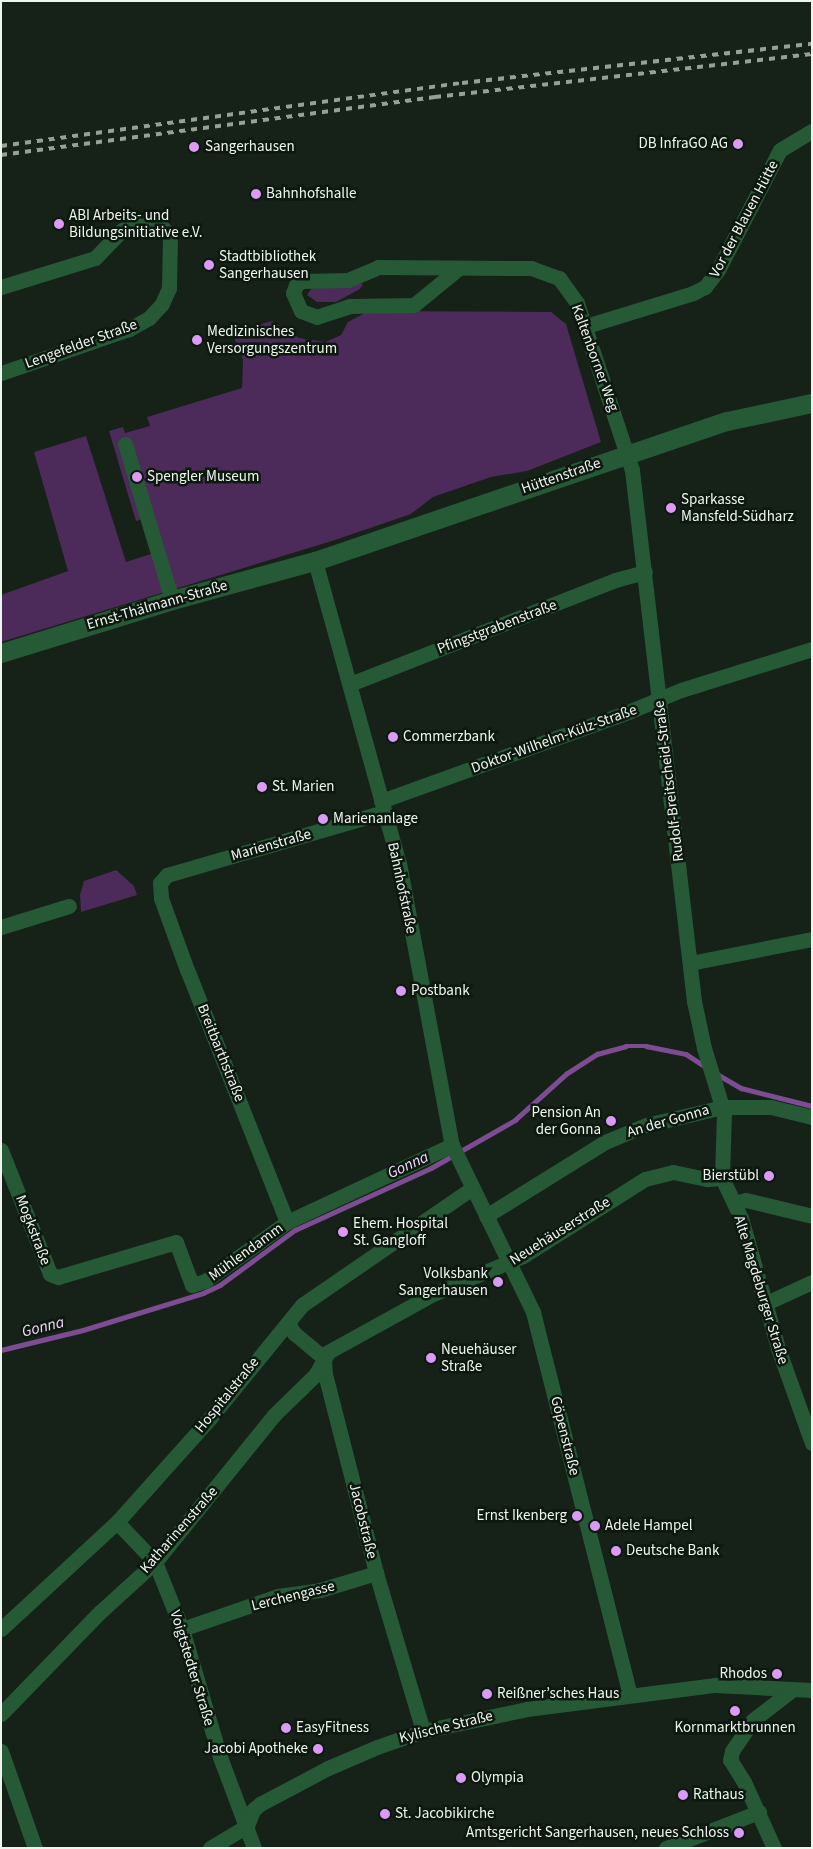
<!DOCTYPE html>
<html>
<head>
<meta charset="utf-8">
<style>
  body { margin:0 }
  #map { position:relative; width:813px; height:1849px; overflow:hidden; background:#162118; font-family:"Source Sans 3",sans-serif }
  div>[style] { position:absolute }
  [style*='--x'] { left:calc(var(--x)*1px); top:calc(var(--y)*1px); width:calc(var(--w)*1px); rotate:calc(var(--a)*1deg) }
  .green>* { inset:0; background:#4c2a59 }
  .stream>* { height:4.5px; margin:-2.25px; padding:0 2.25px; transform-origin:2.25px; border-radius:2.25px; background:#7e4c93 }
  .minor>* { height:15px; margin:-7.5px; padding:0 7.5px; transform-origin:7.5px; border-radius:7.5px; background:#265935 }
  .tertiary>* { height:19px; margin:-9.5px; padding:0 9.5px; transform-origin:9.5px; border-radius:9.5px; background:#265935 }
  .rail>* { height:4px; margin-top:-2px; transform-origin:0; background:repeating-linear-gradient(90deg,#969f98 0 6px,transparent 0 12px) }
  .dots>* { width:14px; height:14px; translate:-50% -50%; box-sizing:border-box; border:2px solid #0d180f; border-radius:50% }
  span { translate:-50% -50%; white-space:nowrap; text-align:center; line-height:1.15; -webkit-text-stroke:5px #0d180f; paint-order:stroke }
  .poi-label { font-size:15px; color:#eef5ef }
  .right { translate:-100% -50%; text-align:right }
  .left { translate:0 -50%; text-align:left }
  .street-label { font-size:15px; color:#eef5ef }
  .water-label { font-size:16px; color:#f1d6fd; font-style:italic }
  .frame { position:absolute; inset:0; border:2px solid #eef5ef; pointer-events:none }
</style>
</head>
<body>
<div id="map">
  <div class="green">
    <i style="clip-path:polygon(359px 283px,363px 284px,360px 289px,336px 302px,317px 302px,307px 295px,311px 289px)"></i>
    <i style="clip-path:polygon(369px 311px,551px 312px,566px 324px,601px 442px,527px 471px,491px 477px,433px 497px,411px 514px,335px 540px,1px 642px,1px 595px,68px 571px,34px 452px,86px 436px,126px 562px,154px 553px,142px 519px,136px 521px,109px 431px,123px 427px,125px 433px,150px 426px,147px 417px,242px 388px,243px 360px,232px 332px,272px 321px,299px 338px,325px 342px,341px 335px,348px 322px)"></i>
    <i style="clip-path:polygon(116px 870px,134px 886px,137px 895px,81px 912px,80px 895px,84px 881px)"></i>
  </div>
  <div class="stream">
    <i style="--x:717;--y:1074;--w:28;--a:30"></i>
    <i style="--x:741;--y:1088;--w:73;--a:14.2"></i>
    <i style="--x:1;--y:1350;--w:84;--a:-13.7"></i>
    <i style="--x:83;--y:1330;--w:126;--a:-17.1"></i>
    <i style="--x:203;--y:1293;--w:19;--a:-25"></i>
    <i style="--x:220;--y:1285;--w:93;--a:-36.3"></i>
    <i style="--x:295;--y:1230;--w:149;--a:-24.5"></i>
    <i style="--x:431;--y:1168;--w:97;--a:-29.7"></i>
    <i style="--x:515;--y:1120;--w:69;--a:-42"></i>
    <i style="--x:566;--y:1074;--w:37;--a:-33"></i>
    <i style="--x:597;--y:1054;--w:30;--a:-15"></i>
    <i style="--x:626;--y:1046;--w:20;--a:0"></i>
    <i style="--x:646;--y:1046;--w:41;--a:11.3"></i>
    <i style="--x:686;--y:1054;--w:24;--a:33"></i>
  </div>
  <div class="minor">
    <i style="--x:459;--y:268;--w:58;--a:140.6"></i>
    <i style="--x:414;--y:305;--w:64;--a:179.1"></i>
    <i style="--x:350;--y:306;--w:35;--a:162"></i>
    <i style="--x:317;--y:317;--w:17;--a:-159"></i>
    <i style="--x:301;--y:311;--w:20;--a:-114"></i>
    <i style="--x:293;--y:293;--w:9;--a:-69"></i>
    <i style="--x:296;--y:285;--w:7;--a:-34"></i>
    <i style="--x:302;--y:281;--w:46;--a:-1.2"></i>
    <i style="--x:348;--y:280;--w:33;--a:-23"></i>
    <i style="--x:378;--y:267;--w:153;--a:0.4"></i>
    <i style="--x:531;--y:268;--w:30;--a:20"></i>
    <i style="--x:559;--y:278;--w:31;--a:54"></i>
    <i style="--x:577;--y:303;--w:176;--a:71.8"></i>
    <i style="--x:632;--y:470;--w:535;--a:83.34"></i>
    <i style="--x:694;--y:1001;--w:48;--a:78"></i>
    <i style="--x:704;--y:1048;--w:68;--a:72.9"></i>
    <i style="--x:724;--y:1113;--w:65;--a:91.8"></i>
    <i style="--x:722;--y:1178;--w:44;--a:64.6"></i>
    <i style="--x:741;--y:1218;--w:138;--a:74.1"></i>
    <i style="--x:779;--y:1351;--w:98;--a:70.3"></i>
    <i style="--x:1;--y:287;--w:98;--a:-17.1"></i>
    <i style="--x:95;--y:258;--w:39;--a:-46"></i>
    <i style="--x:122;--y:230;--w:16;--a:-30"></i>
    <i style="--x:136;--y:222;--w:16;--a:0"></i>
    <i style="--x:152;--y:222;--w:11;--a:27"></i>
    <i style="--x:162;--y:227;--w:12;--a:48"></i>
    <i style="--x:170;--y:236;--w:52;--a:91.1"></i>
    <i style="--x:169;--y:288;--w:17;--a:114"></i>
    <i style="--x:162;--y:304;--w:19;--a:133"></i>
    <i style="--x:149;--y:318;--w:23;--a:151"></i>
    <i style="--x:129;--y:329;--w:135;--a:161"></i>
    <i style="--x:586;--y:326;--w:112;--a:-17.1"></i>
    <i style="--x:693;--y:293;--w:13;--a:-27"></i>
    <i style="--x:705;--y:287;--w:21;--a:-53"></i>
    <i style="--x:718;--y:270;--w:135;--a:-62.7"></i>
    <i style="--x:780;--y:150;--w:37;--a:-31"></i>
    <i style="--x:125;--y:444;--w:163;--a:73.2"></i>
    <i style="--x:315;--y:561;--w:313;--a:74.5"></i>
    <i style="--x:399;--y:863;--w:287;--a:79.4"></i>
    <i style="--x:452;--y:1145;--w:186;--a:64.1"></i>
    <i style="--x:533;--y:1312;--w:395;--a:75.8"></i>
    <i style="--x:350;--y:684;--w:285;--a:-21.4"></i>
    <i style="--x:615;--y:580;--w:31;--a:-15"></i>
    <i style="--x:381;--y:801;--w:263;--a:-19.8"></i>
    <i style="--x:628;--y:712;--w:57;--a:-22.5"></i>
    <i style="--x:681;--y:690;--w:137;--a:-17.4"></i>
    <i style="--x:1;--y:927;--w:71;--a:-17.2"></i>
    <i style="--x:690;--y:963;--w:124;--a:-11.1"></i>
    <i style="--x:1;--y:1150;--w:133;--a:68.4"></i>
    <i style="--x:50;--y:1274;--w:9;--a:21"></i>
    <i style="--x:58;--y:1277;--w:123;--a:-16.5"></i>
    <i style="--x:176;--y:1242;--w:46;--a:69.6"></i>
    <i style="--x:192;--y:1285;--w:14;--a:-17"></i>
    <i style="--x:205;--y:1281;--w:101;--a:-35.7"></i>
    <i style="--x:287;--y:1222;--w:182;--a:-25"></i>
    <i style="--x:734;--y:1203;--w:12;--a:-14"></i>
    <i style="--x:746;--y:1200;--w:68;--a:13.6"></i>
    <i style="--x:486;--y:1216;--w:140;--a:-31.9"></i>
    <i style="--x:605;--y:1142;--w:44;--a:-22.5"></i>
    <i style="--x:646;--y:1125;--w:79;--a:-13.2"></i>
    <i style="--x:723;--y:1107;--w:48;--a:0"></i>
    <i style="--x:771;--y:1107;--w:42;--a:13.7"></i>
    <i style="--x:287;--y:1222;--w:271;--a:-111.6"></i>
    <i style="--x:187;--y:970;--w:77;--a:-109.9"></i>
    <i style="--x:161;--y:898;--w:15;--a:-94"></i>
    <i style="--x:160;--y:883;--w:11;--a:-49"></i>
    <i style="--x:167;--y:875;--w:226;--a:-16.2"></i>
    <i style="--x:764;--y:1304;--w:53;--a:-24.6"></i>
    <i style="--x:288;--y:1323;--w:12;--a:59"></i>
    <i style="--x:294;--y:1333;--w:39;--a:40"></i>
    <i style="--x:324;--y:1360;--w:14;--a:86"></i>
    <i style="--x:325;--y:1374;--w:205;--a:75.6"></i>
    <i style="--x:376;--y:1573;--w:165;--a:73.4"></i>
    <i style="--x:117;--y:1522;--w:55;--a:46.5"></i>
    <i style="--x:155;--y:1562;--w:72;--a:68.1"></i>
    <i style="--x:182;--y:1629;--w:134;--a:73.5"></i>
    <i style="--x:220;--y:1757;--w:97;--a:69.5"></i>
    <i style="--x:1;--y:1629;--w:158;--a:-42.7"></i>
    <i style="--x:117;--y:1522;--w:140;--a:-48.2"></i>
    <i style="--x:210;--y:1418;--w:146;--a:-50.8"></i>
    <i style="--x:302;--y:1305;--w:206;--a:-34.5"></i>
    <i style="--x:182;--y:1629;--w:102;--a:-19"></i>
    <i style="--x:278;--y:1596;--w:42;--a:-8.1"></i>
    <i style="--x:320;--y:1590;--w:59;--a:-16.9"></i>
    <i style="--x:1;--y:1714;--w:142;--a:-45.9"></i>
    <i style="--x:100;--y:1612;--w:74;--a:-42.3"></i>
    <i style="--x:155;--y:1562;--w:189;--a:-51"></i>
    <i style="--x:274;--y:1415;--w:59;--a:-44.3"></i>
    <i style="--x:316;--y:1374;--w:25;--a:-61"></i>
    <i style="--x:328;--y:1352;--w:120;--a:-28.9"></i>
    <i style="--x:433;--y:1294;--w:98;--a:-22.9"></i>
    <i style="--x:523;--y:1256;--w:144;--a:-32.3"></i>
    <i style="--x:645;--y:1179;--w:29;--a:-14"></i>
    <i style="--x:673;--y:1172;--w:35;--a:12"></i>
    <i style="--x:707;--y:1179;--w:15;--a:-4"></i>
    <i style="--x:1;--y:1751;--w:103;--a:70.7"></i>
    <i style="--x:210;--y:1848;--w:43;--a:-30.7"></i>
    <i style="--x:247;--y:1826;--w:17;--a:-69"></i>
    <i style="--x:253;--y:1810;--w:9;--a:-41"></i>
    <i style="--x:260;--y:1804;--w:77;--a:-27.9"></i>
    <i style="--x:328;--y:1768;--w:53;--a:-23.2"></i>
    <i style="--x:377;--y:1747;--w:49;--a:-19.2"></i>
    <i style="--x:423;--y:1731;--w:106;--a:-11.9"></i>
    <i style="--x:527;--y:1709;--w:190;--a:-7.3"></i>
    <i style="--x:715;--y:1685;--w:97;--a:3"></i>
    <i style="--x:666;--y:1848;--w:100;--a:-21.2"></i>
    <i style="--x:774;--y:1848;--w:72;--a:-114.4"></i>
    <i style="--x:744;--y:1782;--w:26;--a:-122"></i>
    <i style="--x:730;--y:1760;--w:9;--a:-77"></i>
    <i style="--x:732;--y:1751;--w:37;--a:-56"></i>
    <i style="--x:753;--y:1720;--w:49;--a:-37.6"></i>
  </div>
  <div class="tertiary">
    <i style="--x:1;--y:653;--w:179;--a:-17.2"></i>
    <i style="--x:172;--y:600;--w:148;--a:-15.3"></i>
    <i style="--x:315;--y:561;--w:435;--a:-18.8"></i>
    <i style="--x:727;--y:421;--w:87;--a:-12"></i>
  </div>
  <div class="rail">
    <i style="--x:1;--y:146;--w:465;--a:-7.8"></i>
    <i style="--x:462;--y:83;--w:352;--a:-6.4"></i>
    <i style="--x:1;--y:155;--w:438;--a:-7.6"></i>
    <i style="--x:435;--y:97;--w:379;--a:-6.5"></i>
  </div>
  <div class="dots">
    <i style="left:738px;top:144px;background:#da9af6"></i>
    <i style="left:194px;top:147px;background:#da9af6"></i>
    <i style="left:256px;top:194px;background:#da9af6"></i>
    <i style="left:59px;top:224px;background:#da9af6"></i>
    <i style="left:209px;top:265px;background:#da9af6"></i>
    <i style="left:197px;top:340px;background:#da9af6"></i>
    <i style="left:137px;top:477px;background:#da9af6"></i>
    <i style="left:671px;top:508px;background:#da9af6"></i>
    <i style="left:393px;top:737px;background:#da9af6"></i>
    <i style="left:262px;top:787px;background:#da9af6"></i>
    <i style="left:323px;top:819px;background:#da9af6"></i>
    <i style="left:401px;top:991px;background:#da9af6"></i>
    <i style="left:611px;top:1121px;background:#da9af6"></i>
    <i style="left:769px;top:1176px;background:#da9af6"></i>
    <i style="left:343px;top:1232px;background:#da9af6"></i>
    <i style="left:498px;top:1282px;background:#da9af6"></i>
    <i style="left:431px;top:1358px;background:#da9af6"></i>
    <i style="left:577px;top:1516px;background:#da9af6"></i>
    <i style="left:595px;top:1526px;background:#da9af6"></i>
    <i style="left:616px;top:1551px;background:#da9af6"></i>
    <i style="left:777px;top:1674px;background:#da9af6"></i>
    <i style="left:487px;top:1694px;background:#da9af6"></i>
    <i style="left:735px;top:1711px;background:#da9af6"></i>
    <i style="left:286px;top:1728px;background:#da9af6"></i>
    <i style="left:318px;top:1749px;background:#da9af6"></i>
    <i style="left:461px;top:1778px;background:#da9af6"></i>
    <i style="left:683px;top:1795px;background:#da9af6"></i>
    <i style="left:385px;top:1814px;background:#da9af6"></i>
    <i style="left:739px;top:1833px;background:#da9af6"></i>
  </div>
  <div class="poi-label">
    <span class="right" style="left:728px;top:144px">DB InfraGO AG</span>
    <span class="left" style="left:205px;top:147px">Sangerhausen</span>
    <span class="left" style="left:266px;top:194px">Bahnhofshalle</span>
    <span class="left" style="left:69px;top:224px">ABI Arbeits- und<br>Bildungsinitiative e.V.</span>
    <span class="left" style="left:219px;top:265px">Stadtbibliothek<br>Sangerhausen</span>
    <span class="left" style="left:207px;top:340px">Medizinisches<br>Versorgungszentrum</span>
    <span class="left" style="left:147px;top:477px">Spengler Museum</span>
    <span class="left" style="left:681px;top:508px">Sparkasse<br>Mansfeld-Südharz</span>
    <span class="left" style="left:403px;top:737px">Commerzbank</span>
    <span class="left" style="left:272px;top:787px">St. Marien</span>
    <span class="left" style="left:333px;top:819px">Marienanlage</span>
    <span class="left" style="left:411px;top:991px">Postbank</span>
    <span class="right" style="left:601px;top:1121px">Pension An<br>der Gonna</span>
    <span class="right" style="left:759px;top:1176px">Bierstübl</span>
    <span class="left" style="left:353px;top:1232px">Ehem. Hospital<br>St. Gangloff</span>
    <span class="right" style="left:488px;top:1282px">Volksbank<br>Sangerhausen</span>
    <span class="left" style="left:441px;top:1358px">Neuehäuser<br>Straße</span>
    <span class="right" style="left:567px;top:1516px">Ernst Ikenberg</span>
    <span class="left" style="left:605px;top:1526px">Adele Hampel</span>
    <span class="left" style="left:626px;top:1551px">Deutsche Bank</span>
    <span class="right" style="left:767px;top:1674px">Rhodos</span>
    <span class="left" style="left:497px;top:1694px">Reißner’sches Haus</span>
    <span class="left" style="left:296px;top:1728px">EasyFitness</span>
    <span style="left:735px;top:1728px">Kornmarktbrunnen</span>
    <span class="right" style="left:308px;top:1749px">Jacobi Apotheke</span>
    <span class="left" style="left:471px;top:1778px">Olympia</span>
    <span class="left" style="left:693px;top:1795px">Rathaus</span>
    <span class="left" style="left:395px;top:1814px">St. Jacobikirche</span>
    <span class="right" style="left:729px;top:1833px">Amtsgericht Sangerhausen, neues Schloss</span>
  </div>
  <div class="street-label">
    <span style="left:744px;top:219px;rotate:-62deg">Vor der Blauen Hütte</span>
    <span style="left:81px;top:344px;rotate:-20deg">Lengefelder Straße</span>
    <span style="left:595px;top:358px;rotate:70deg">Kaltenborner Weg</span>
    <span style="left:561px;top:476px;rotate:-19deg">Hüttenstraße</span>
    <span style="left:157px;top:605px;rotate:-16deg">Ernst-Thälmann-Straße</span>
    <span style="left:497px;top:627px;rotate:-21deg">Pfingstgrabenstraße</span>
    <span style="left:554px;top:739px;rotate:-20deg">Doktor-Wilhelm-Külz-Straße</span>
    <span style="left:669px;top:781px;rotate:-97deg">Rudolf-Breitscheid-Straße</span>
    <span style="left:271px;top:845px;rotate:-16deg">Marienstraße</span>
    <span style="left:402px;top:888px;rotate:78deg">Bahnhofstraße</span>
    <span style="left:221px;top:1053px;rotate:68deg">Breitbarthstraße</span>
    <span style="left:668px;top:1121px;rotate:-16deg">An der Gonna</span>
    <span style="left:33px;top:1230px;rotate:69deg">Mogkstraße</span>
    <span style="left:560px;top:1231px;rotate:-32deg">Neuehäuserstraße</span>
    <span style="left:246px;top:1252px;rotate:-36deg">Mühlendamm</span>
    <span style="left:761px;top:1290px;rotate:73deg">Alte Magdeburger Straße</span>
    <span style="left:227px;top:1395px;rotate:-51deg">Hospitalstraße</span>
    <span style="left:565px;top:1436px;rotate:76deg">Göpenstraße</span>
    <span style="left:363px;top:1521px;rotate:76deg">Jacobstraße</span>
    <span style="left:179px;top:1530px;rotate:-49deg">Katharinenstraße</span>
    <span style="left:293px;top:1596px;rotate:-14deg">Lerchengasse</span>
    <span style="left:192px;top:1668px;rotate:73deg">Voigtstedter Straße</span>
    <span style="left:446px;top:1727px;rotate:-14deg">Kylische Straße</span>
  </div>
  <div class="water-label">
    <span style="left:408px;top:1165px;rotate:-25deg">Gonna</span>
    <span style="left:43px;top:1327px;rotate:-14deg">Gonna</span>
  </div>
  <div class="frame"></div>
</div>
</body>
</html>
